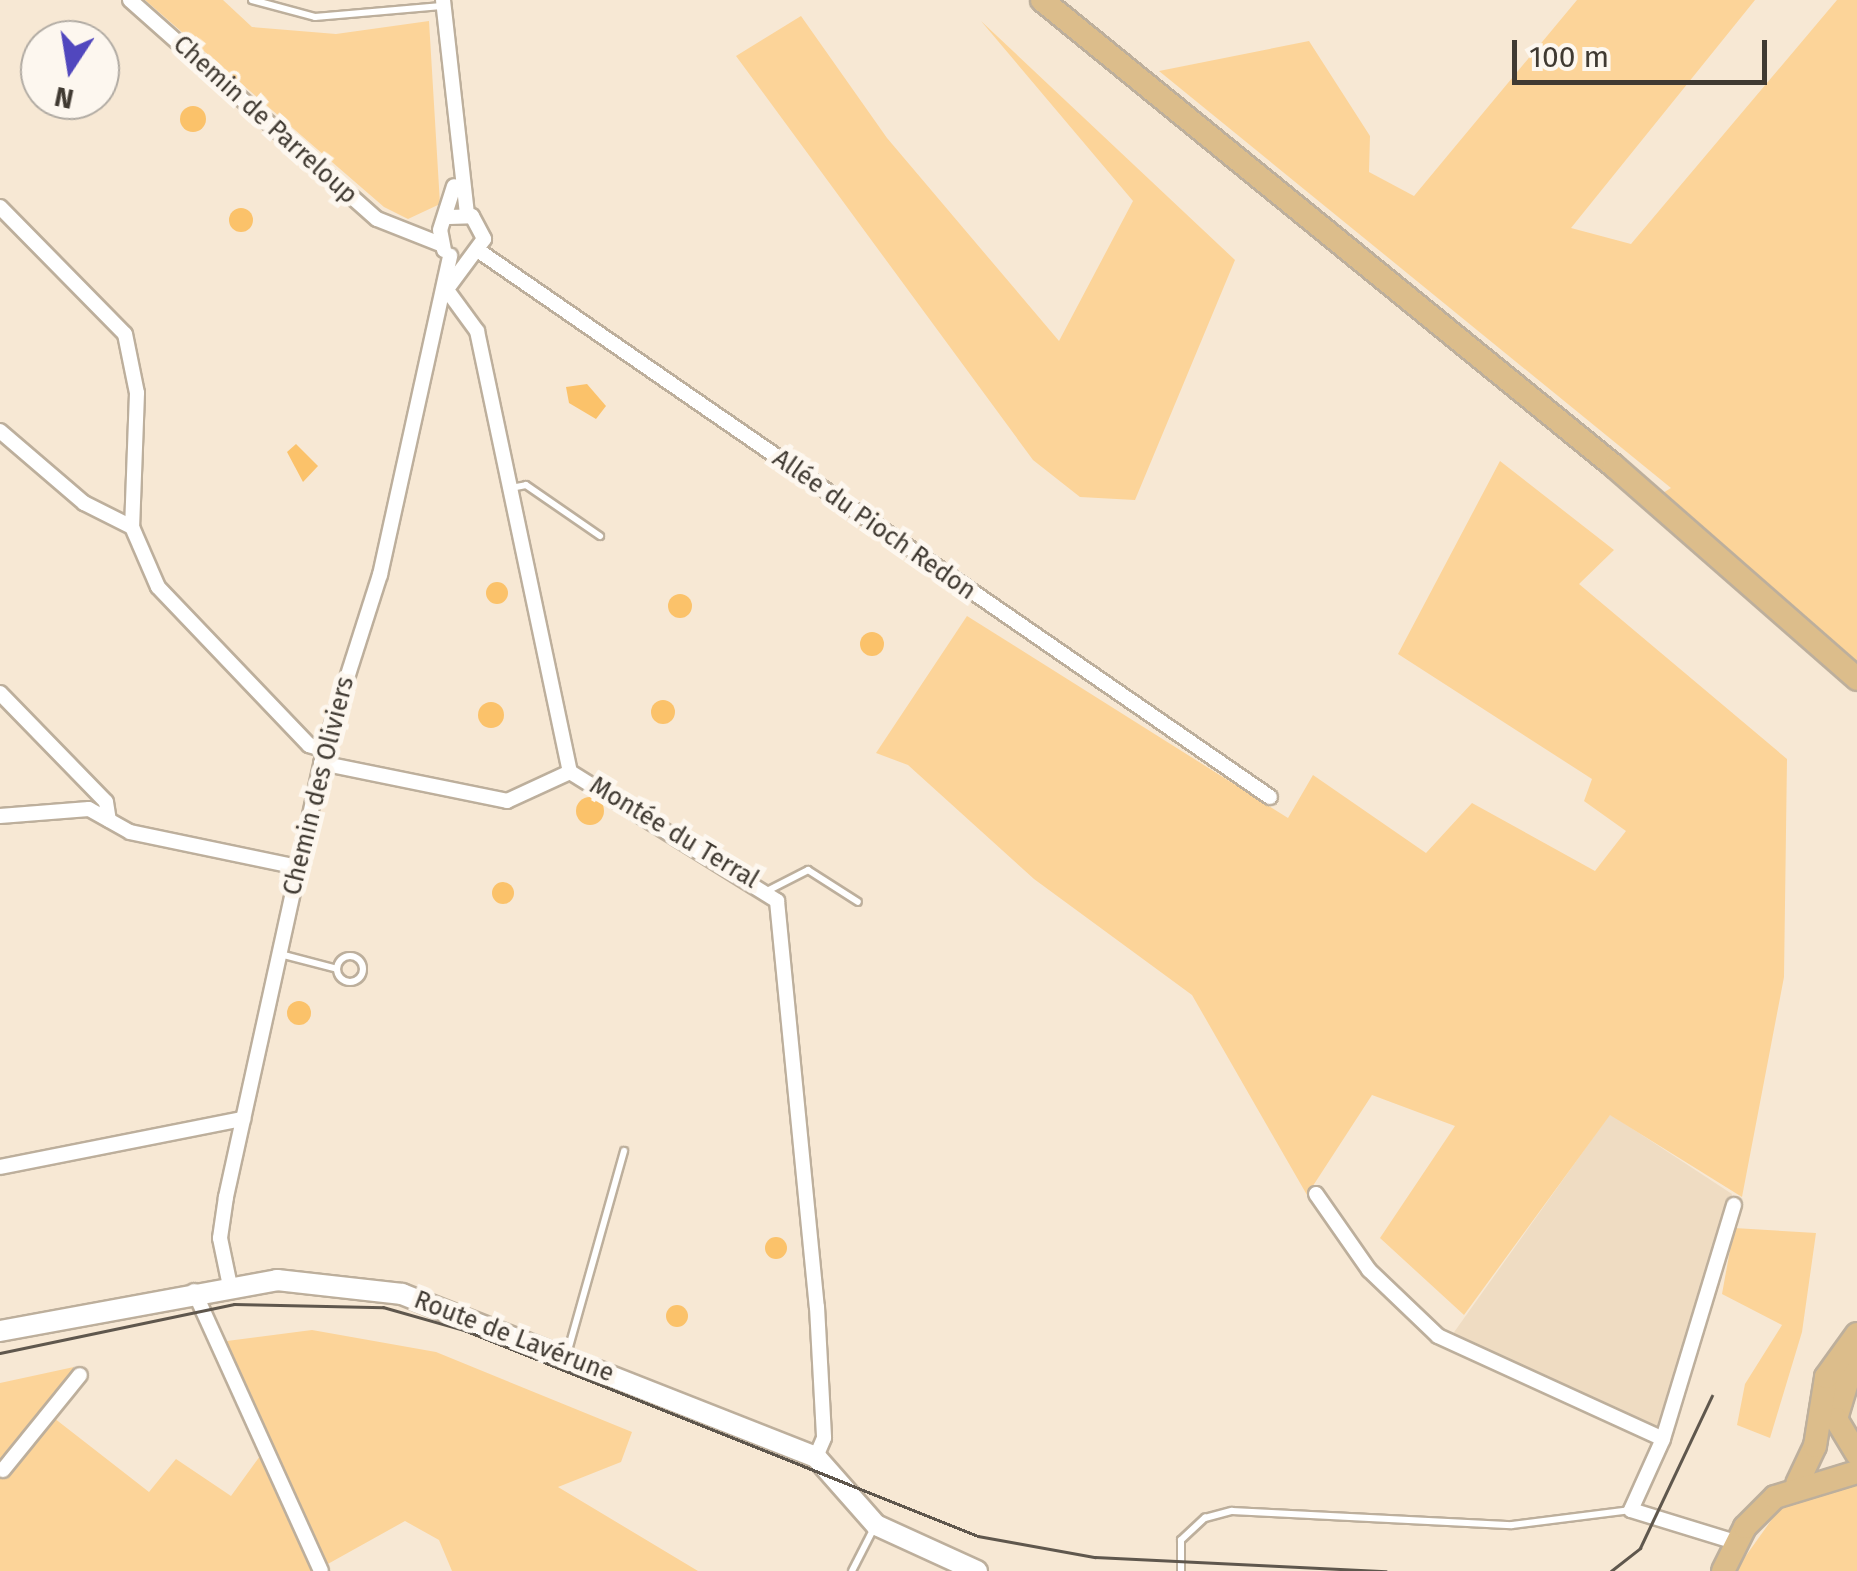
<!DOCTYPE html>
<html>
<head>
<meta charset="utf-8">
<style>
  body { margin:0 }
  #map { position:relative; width:1857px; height:1571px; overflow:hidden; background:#f7e8d4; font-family:"Fira Sans",sans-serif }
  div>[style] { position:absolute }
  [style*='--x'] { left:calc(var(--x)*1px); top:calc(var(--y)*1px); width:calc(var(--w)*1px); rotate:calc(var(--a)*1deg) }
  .built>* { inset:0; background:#efdcc2 }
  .green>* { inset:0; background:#fcd499 }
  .water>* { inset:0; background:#fbc26a }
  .round { border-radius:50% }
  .roads { filter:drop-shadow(2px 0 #bdaf9c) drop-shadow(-2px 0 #bdaf9c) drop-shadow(0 2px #bdaf9c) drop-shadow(0 -2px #bdaf9c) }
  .service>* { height:6px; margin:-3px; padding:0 3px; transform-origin:3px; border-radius:3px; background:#fff }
  .service>.ring { margin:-3px; padding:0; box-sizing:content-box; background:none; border:6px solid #fff; border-radius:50% }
  .minor>* { height:14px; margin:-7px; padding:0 7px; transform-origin:7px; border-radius:7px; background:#fff }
  .secondary>* { height:20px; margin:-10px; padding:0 10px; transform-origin:10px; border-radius:10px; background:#fff }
  .primary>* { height:22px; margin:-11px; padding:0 11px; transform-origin:11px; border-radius:11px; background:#dcbd8b }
  .tram>* { height:2.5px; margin:-1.25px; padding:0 1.25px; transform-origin:1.25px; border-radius:1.25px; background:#5f574d }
  span { translate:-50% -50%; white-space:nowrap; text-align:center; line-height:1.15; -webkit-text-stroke:10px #fdf7ef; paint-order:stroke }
  .street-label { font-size:25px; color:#403a32 }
  .north { position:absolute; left:20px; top:20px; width:100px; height:100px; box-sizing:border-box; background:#fdf7ef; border:2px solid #b1aba3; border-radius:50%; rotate:192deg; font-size:28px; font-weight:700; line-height:40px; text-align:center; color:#403a32 }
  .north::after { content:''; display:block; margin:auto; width:35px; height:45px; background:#5147be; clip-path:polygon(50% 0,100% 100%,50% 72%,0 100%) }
  .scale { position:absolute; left:1512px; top:40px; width:255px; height:45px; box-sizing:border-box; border:5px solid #403a32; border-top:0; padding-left:12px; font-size:30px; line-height:35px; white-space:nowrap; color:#403a32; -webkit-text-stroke:8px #fdf7ef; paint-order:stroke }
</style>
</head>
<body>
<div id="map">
  <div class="built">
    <i style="clip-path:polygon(1610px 1114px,1732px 1194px,1657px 1426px,1452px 1335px)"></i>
  </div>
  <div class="green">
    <i style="clip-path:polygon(145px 0,223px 0,252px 27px,336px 34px,429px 21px,440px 204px,408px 219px,384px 207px)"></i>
    <i style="clip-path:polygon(1577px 0,1755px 0,1571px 228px,1631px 244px,1837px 0,1857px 0,1857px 684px,1653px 499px,1671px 488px,1159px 71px,1309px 41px,1370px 136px,1369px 172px,1414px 196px)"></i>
    <i style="clip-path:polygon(801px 16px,887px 138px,1059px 341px,1133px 201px,981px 21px,1235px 260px,1135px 500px,1080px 497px,1033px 460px,736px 56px)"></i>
    <i style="clip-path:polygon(1500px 461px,1614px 550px,1579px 584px,1787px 759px,1784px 977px,1742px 1197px,1610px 1115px,1464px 1315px,1380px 1238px,1455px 1126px,1372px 1095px,1307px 1195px,1192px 995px,1034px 879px,908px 765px,876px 753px,967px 616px,1288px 818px,1313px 775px,1426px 853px,1472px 803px,1595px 871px,1626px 831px,1584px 801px,1592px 779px,1398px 654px)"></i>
    <i style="clip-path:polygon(1734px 1228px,1816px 1233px,1802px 1332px,1770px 1438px,1737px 1425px,1745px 1384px,1782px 1325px,1722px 1294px)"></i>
    <i style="clip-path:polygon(312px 1330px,436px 1352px,632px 1432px,621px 1462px,558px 1487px,698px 1571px,452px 1571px,439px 1540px,405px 1521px,326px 1565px,219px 1342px)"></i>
    <i style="clip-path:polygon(74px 1367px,45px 1411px,149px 1492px,176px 1459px,231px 1496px,260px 1456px,314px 1571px,0 1571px,0 1383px)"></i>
    <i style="clip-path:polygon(1857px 1484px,1857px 1571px,1735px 1571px,1780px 1508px)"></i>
  </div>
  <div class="water">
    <i class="round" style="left:180px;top:106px;width:26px;height:26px"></i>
    <i class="round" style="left:229px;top:208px;width:24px;height:24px"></i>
    <i style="clip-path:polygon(587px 384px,606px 406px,596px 419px,569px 403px,566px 387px)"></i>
    <i style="clip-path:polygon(296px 444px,318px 466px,303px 482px,287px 452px)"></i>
    <i class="round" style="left:486px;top:582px;width:22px;height:22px"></i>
    <i class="round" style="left:668px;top:594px;width:24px;height:24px"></i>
    <i class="round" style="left:860px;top:632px;width:24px;height:24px"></i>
    <i class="round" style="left:651px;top:700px;width:24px;height:24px"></i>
    <i class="round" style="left:478px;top:702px;width:26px;height:26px"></i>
    <i class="round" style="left:576px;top:797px;width:28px;height:28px"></i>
    <i class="round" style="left:492px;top:882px;width:22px;height:22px"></i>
    <i class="round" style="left:287px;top:1001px;width:24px;height:24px"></i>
    <i class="round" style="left:765px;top:1237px;width:22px;height:22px"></i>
    <i class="round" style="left:666px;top:1305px;width:22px;height:22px"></i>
  </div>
  <div class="roads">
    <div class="service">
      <i style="--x:252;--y:0;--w:65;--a:15.1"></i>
      <i style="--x:315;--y:17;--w:127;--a:-5"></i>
      <i style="--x:511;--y:488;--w:15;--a:-11"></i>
      <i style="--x:526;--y:485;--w:90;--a:34.6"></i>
      <i style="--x:769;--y:890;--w:44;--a:-27.1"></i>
      <i style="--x:808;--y:870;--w:59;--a:32.6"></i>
      <i style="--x:280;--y:954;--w:59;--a:14.7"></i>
      <i class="ring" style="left:337px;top:956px;width:20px;height:20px"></i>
      <i style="--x:567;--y:1354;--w:211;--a:-74.3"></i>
      <i style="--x:852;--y:1571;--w:51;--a:-62.9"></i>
      <i style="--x:1181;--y:1571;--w:31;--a:-90"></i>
      <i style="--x:1181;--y:1540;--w:33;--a:-43"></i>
      <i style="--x:1205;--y:1518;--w:28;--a:-15"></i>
      <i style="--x:1232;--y:1511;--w:280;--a:2.9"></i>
      <i style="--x:1512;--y:1525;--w:120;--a:-7.2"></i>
    </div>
    <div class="minor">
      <i style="--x:130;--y:0;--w:330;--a:41.6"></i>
      <i style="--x:377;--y:219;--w:68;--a:21.6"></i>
      <i style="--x:443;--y:0;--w:215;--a:83.6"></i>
      <i style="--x:0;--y:207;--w:178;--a:45.5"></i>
      <i style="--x:125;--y:334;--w:60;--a:78.5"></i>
      <i style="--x:137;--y:393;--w:134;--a:92.1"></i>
      <i style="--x:449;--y:217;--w:23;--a:-2"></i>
      <i style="--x:472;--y:216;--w:26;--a:62"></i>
      <i style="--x:484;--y:239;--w:57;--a:126.5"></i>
      <i style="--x:444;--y:250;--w:20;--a:-101"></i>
      <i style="--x:440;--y:230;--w:46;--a:-72.3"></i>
      <i style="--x:479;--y:251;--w:961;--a:34.62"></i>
      <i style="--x:447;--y:290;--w:51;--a:53.8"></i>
      <i style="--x:477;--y:331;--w:451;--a:78.1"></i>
      <i style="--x:0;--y:431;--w:111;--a:40.6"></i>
      <i style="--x:84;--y:503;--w:54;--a:26.6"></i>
      <i style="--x:132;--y:527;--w:65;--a:66.6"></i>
      <i style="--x:158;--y:587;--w:219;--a:46.3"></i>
      <i style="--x:309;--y:745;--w:16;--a:18"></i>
      <i style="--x:0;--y:693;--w:152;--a:45.8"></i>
      <i style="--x:106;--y:802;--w:18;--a:81"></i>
      <i style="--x:321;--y:763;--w:190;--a:11.5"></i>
      <i style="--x:507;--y:801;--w:69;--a:-24.7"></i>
      <i style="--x:570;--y:772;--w:244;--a:31.9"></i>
      <i style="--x:777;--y:901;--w:408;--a:84.4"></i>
      <i style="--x:817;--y:1307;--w:131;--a:86.9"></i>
      <i style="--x:824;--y:1438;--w:21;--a:113"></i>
      <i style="--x:0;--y:816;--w:89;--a:-4.5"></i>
      <i style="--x:89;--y:809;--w:47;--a:29.3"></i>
      <i style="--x:130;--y:832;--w:171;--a:11.8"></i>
      <i style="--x:0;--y:1167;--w:248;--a:-11.2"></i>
      <i style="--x:1316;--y:1194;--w:93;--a:55.1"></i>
      <i style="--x:1369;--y:1270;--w:95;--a:43.7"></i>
      <i style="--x:1438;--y:1336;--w:247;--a:24.6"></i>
      <i style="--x:1734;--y:1205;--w:245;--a:106.9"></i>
      <i style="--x:1663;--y:1439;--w:78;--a:114.3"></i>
      <i style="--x:1631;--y:1510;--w:109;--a:17.1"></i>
      <i style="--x:230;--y:1286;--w:49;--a:-101.8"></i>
      <i style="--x:220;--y:1238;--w:41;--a:-81.7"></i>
      <i style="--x:226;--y:1197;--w:458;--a:-77.6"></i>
      <i style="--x:324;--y:750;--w:184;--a:-72.3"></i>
      <i style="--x:380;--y:575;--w:327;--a:-77.6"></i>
      <i style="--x:194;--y:1291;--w:307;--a:65.6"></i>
      <i style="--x:3;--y:1470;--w:122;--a:-51"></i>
    </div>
    <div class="secondary">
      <i style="--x:0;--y:1331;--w:282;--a:-10.4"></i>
      <i style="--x:277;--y:1280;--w:126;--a:6.4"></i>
      <i style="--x:402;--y:1294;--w:445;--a:21.5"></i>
      <i style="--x:816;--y:1457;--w:91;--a:48.6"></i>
      <i style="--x:876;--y:1525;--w:111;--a:24.5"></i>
    </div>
    <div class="primary">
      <i style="--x:1042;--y:0;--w:738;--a:39.17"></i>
      <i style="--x:1614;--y:466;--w:323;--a:41.2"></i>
      <i style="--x:1857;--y:1349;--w:73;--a:106.7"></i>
      <i style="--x:1836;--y:1419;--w:41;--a:59"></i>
      <i style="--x:1797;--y:1484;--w:42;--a:-64.7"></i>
      <i style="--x:1815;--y:1446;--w:70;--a:-80.9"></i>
      <i style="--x:1826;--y:1377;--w:53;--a:-54.2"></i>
      <i style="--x:1723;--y:1571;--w:49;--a:-63.4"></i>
      <i style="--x:1745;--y:1527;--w:42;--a:-45"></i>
      <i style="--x:1775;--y:1497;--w:86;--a:-17"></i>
    </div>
  </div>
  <div class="tram">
    <i style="--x:0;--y:1353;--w:239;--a:-11.8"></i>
    <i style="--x:234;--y:1304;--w:149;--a:1.2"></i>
    <i style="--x:383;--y:1307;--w:84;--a:15.9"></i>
    <i style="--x:464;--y:1330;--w:554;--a:21.84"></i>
    <i style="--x:978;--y:1536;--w:119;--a:10.2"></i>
    <i style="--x:1095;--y:1557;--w:291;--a:2.8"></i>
    <i style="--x:1611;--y:1571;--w:37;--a:-38"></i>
    <i style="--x:1640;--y:1548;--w:168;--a:-64.7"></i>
  </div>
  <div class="street-label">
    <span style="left:265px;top:120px;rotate:42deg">Chemin de Parreloup</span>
    <span style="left:874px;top:525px;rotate:35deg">Allée du Pioch Redon</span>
    <span style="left:319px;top:786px;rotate:-76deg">Chemin des Oliviers</span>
    <span style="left:674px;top:833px;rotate:31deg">Montée du Terral</span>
    <span style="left:514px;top:1337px;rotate:21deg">Route de Lavérune</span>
  </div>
  <div class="north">N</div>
  <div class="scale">100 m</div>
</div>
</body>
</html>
